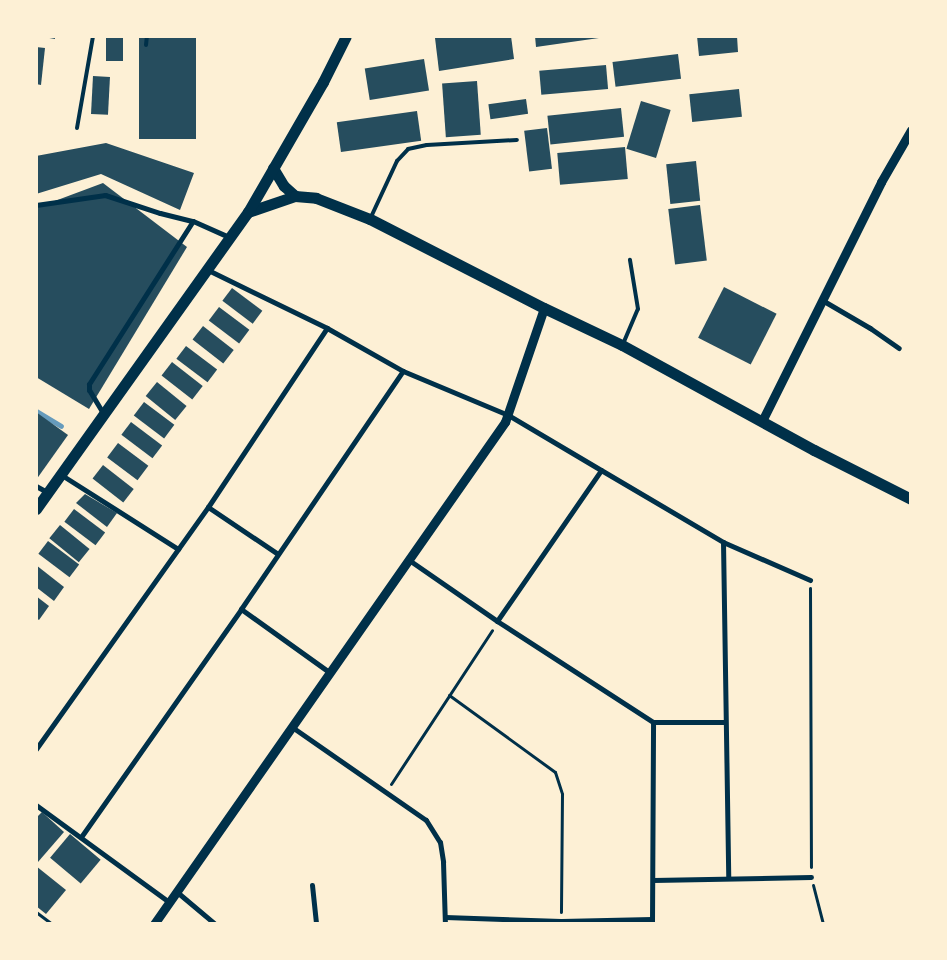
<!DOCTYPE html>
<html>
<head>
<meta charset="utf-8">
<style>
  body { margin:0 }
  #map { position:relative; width:947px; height:960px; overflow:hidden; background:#fdf0d5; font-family:Helvetica,sans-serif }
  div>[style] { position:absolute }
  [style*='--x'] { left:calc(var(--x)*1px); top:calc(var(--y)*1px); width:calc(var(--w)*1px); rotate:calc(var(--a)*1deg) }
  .stream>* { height:5px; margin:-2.5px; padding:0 2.5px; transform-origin:2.5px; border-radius:2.5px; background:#669bbc }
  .building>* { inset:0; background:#264d5e; transform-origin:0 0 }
  .path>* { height:3px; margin:-1.5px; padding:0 1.5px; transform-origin:1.5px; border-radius:1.5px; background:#003049 }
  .service>* { height:4px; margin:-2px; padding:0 2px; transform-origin:2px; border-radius:2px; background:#003049 }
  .minor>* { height:5px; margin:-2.5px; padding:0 2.5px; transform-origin:2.5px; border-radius:2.5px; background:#003049 }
  .tertiary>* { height:9px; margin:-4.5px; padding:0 4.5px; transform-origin:4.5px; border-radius:4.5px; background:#003049 }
  .primary>* { height:11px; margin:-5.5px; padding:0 5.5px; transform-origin:5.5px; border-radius:5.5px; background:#003049 }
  span { translate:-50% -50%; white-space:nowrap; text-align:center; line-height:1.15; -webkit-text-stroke:4px #fdf0d5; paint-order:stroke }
  .frame { position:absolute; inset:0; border:38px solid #fdf0d5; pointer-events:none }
</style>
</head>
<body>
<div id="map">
  <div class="stream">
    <i style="--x:36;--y:411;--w:29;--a:31"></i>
  </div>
  <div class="building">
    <i style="clip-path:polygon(38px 36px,55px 36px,55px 39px)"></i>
    <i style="left:106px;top:36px;width:17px;height:25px"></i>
    <i style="left:139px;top:36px;width:57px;height:103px"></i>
    <i style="clip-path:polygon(448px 36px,511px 36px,514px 59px,439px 71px,435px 38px)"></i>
    <i style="clip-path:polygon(535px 36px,599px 36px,599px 38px,536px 47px)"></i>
    <i style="clip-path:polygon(697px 36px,737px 36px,738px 52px,699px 56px)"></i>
    <i style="clip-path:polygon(36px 47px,45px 48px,41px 85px,36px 84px)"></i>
    <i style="left:678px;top:54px;width:25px;height:66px;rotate:83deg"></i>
    <i style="left:424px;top:59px;width:32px;height:60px;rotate:81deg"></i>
    <i style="left:606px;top:65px;width:24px;height:67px;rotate:85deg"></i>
    <i style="left:93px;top:76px;width:17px;height:38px;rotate:3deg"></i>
    <i style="left:477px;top:81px;width:54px;height:35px;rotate:86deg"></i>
    <i style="left:739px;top:89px;width:28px;height:50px;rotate:84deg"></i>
    <i style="left:526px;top:99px;width:15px;height:38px;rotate:82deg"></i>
    <i style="left:641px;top:101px;width:31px;height:50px;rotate:17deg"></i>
    <i style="left:621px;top:108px;width:29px;height:74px;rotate:84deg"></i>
    <i style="left:417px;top:111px;width:30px;height:81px;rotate:82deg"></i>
    <i style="left:547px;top:128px;width:41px;height:23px;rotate:83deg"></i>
    <i style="clip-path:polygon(106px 143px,194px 173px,180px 210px,101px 174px,36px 194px,36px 156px)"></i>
    <i style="left:625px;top:147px;width:32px;height:68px;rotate:85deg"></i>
    <i style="left:696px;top:161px;width:40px;height:30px;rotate:84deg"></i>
    <i style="clip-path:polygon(103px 183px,187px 247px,89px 409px,36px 377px,36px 208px)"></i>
    <i style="left:700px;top:205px;width:56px;height:32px;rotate:83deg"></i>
    <i style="left:724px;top:287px;width:59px;height:57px;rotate:27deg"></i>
    <i style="left:232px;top:288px;width:38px;height:16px;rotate:37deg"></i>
    <i style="left:219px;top:307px;width:38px;height:17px;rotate:37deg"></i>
    <i style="left:203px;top:326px;width:39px;height:17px;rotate:38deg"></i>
    <i style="left:186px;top:346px;width:39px;height:16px;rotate:37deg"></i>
    <i style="left:172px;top:362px;width:39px;height:17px;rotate:38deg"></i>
    <i style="left:157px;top:382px;width:38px;height:18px;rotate:39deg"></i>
    <i style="left:144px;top:402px;width:38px;height:17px;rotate:37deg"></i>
    <i style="clip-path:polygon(36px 412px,68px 435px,36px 480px)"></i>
    <i style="left:131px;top:422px;width:39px;height:16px;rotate:37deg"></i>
    <i style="left:118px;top:443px;width:38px;height:18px;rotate:37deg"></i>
    <i style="left:103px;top:465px;width:39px;height:17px;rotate:38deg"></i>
    <i style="clip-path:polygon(85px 494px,117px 513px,107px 527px,76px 503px)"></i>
    <i style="left:74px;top:509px;width:39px;height:16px;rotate:37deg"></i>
    <i style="left:60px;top:525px;width:38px;height:17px;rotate:39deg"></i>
    <i style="left:48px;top:541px;width:39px;height:16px;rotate:37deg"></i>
    <i style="clip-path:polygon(36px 565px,64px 587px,54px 601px,36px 587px)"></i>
    <i style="clip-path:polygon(36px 596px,49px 606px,39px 620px,36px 618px)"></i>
    <i style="clip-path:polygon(42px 812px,64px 832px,38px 862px,36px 818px)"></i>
    <i style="left:70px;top:834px;width:40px;height:31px;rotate:40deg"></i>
    <i style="clip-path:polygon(36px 866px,66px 890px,46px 914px,36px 906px)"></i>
  </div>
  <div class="path">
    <i style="--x:810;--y:588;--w:279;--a:89.8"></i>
    <i style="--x:449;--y:695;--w:131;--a:36"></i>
    <i style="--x:555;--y:772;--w:23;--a:72"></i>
    <i style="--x:562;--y:794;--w:118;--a:90.5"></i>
    <i style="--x:391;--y:784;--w:184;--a:-56.7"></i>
    <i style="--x:813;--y:885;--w:40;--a:75.6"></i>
    <i style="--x:36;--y:912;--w:20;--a:37"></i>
  </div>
  <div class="service">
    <i style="--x:146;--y:45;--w:9;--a:-84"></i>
    <i style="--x:77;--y:128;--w:93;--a:-80.1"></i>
    <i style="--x:371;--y:217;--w:62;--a:-65.1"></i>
    <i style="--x:397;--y:161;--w:16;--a:-47"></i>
    <i style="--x:408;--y:149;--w:19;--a:-12"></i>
    <i style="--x:427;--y:145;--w:90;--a:-3.2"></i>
    <i style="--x:623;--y:344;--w:38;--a:-67"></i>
    <i style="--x:638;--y:309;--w:50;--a:-99.3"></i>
  </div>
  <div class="minor">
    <i style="--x:36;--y:205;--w:70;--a:-8.2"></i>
    <i style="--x:105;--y:195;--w:58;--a:18.1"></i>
    <i style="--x:160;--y:213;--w:34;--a:14"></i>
    <i style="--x:193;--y:221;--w:39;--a:24"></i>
    <i style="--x:208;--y:270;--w:132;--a:26"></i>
    <i style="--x:327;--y:328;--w:87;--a:29.5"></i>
    <i style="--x:403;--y:371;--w:114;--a:22.7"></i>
    <i style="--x:508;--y:415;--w:108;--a:30.6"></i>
    <i style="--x:822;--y:300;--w:56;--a:30.3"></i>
    <i style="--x:870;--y:328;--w:35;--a:35"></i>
    <i style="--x:103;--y:413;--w:27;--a:-121"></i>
    <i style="--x:89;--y:390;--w:6;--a:-90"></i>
    <i style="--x:89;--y:384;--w:193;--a:-57.5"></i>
    <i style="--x:60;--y:474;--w:140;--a:32.4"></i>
    <i style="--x:36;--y:486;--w:13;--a:29"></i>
    <i style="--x:208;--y:507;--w:84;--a:33.9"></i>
    <i style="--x:723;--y:542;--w:335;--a:89.1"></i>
    <i style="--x:409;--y:560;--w:107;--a:34.7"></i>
    <i style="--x:497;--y:621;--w:186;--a:32.9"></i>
    <i style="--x:241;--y:609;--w:108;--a:35.6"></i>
    <i style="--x:497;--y:621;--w:183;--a:-55.4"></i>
    <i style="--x:601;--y:470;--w:142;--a:30.5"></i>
    <i style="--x:723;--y:542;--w:95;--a:23.6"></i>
    <i style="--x:292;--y:727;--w:163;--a:34.8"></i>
    <i style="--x:426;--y:820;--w:26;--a:58"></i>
    <i style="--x:440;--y:842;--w:20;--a:81"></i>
    <i style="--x:443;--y:862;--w:62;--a:88.2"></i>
    <i style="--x:36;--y:749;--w:297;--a:-54.6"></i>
    <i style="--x:208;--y:507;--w:215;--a:-56.4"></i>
    <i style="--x:36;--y:805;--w:165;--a:36.1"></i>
    <i style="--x:81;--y:837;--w:279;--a:-54.9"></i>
    <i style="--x:241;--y:609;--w:288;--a:-55.8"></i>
    <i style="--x:653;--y:880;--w:158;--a:-1.1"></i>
    <i style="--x:312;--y:885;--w:39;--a:84"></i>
    <i style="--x:177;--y:892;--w:50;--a:40.1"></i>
    <i style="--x:445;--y:917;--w:116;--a:2"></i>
    <i style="--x:561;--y:921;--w:91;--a:-1.3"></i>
    <i style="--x:652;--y:924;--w:202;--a:-89.7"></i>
    <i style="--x:653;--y:722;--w:72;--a:0"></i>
  </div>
  <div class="tertiary">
    <i style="--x:762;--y:421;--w:267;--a:-63.5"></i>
    <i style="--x:881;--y:182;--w:60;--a:-60"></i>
    <i style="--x:154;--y:924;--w:613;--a:-55.04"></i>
    <i style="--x:505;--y:422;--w:120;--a:-71.1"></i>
  </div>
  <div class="primary">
    <i style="--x:273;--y:168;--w:21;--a:59"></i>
    <i style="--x:284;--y:186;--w:15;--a:42"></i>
    <i style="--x:248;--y:212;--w:50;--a:-18.8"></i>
    <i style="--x:295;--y:196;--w:21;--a:5"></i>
    <i style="--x:316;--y:198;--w:58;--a:21.3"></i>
    <i style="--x:370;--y:219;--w:195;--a:27.1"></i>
    <i style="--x:544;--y:308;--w:86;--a:25.4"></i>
    <i style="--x:622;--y:345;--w:219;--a:28.7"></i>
    <i style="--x:814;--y:450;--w:109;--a:26.8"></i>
    <i style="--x:36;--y:509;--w:365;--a:-54.5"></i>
    <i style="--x:248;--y:212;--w:150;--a:-60"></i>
    <i style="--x:323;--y:82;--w:51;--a:-63.4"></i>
  </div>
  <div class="frame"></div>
</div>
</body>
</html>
